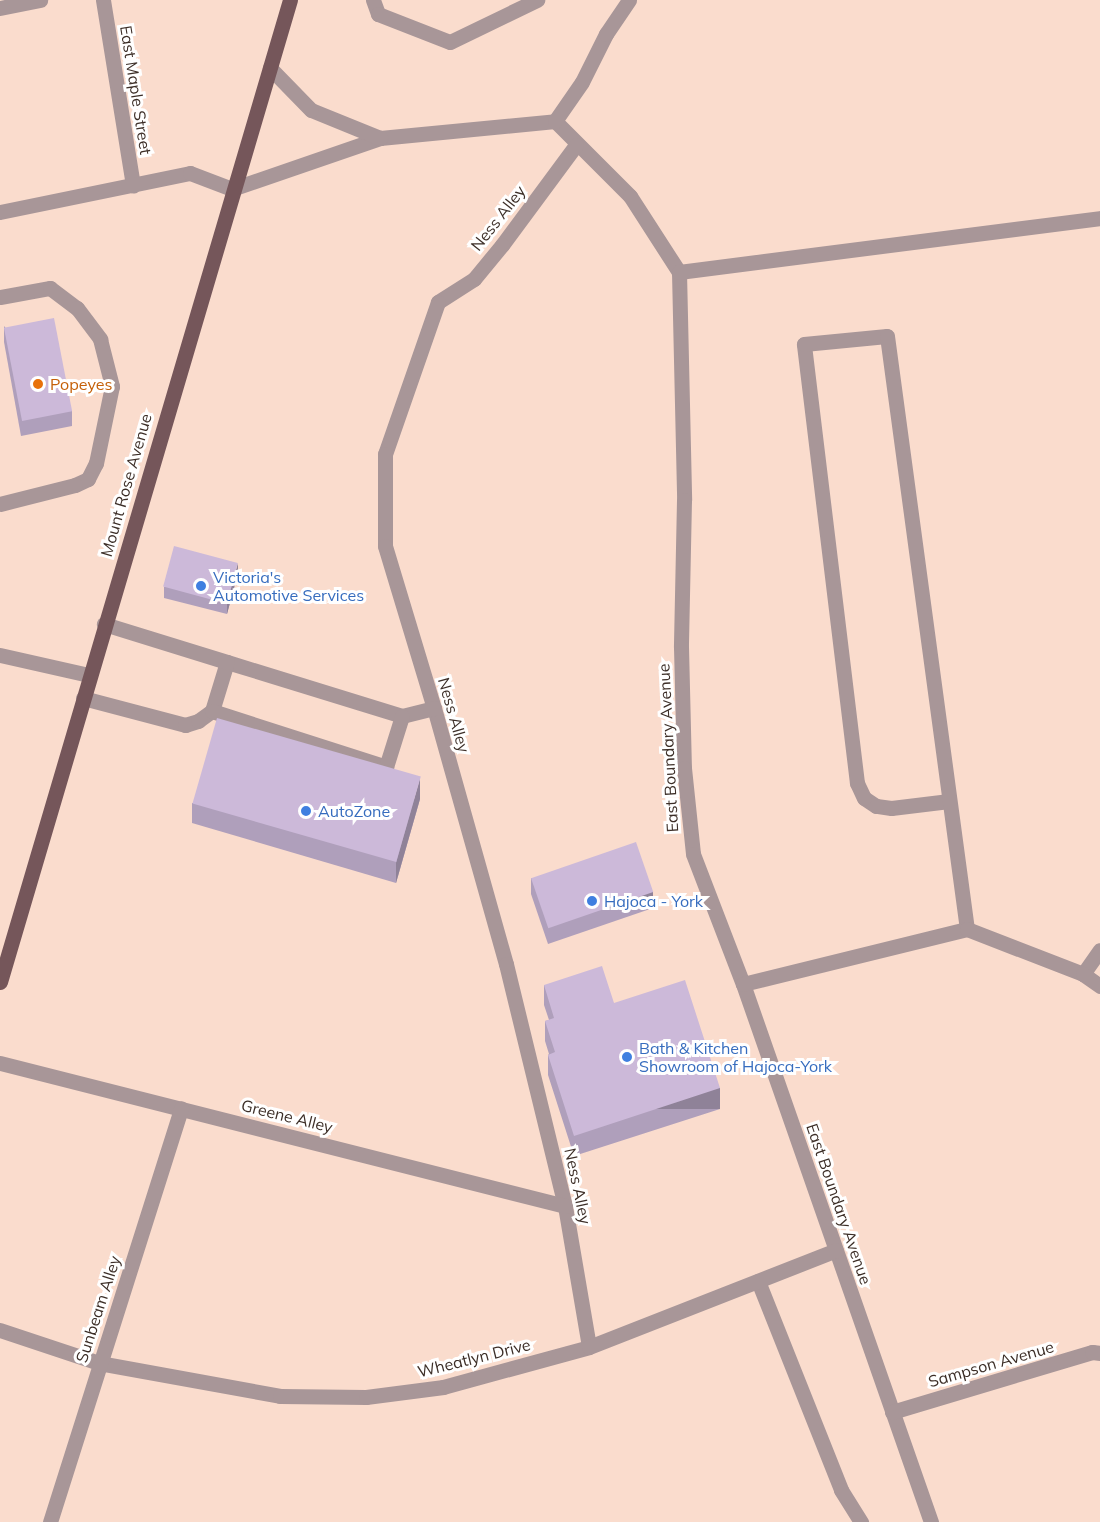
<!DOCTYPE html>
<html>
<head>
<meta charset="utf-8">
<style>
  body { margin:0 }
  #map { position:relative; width:1100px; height:1522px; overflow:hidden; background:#fadccd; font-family:Mulish,sans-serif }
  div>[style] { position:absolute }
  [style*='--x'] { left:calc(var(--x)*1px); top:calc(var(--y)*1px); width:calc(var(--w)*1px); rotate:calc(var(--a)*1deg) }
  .minor>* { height:15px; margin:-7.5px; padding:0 7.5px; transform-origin:7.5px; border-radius:7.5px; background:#a89698 }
  .major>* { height:15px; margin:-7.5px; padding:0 7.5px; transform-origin:7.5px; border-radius:7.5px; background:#75565a }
  .wall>* { inset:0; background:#af9fbb }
  .shaded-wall>* { inset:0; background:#8f8298; transform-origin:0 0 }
  .building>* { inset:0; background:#ccb9d9; transform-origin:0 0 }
  .dots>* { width:16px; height:16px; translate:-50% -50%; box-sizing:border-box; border:3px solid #fff; border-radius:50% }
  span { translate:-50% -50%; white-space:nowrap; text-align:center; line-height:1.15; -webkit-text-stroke:6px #fff; paint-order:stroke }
  .street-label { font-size:16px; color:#3c2e27 }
  .food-label { font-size:16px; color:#c56008 }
  .left { translate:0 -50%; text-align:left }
  .shop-label { font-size:16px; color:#366cbe }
</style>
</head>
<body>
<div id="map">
  <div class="minor">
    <i style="--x:103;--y:0;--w:188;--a:80.8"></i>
    <i style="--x:373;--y:0;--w:15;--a:70"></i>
    <i style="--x:378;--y:14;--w:77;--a:21.3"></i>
    <i style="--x:450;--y:42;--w:97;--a:-25.8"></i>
    <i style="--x:0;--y:8;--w:41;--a:-11.3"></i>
    <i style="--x:555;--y:121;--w:106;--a:45"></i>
    <i style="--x:630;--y:196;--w:90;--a:57.2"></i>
    <i style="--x:679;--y:272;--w:228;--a:88.7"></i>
    <i style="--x:684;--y:500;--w:147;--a:91.2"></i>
    <i style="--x:681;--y:647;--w:121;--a:88.6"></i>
    <i style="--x:684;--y:768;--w:86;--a:84"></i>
    <i style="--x:693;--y:854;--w:139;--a:69"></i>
    <i style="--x:743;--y:984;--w:570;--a:70.74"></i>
    <i style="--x:380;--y:138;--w:176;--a:-5.5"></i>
    <i style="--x:555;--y:121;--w:47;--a:-55.3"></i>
    <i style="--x:582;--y:82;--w:54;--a:-63.4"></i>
    <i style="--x:606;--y:34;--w:41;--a:-55.9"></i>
    <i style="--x:576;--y:145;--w:124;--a:126.5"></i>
    <i style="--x:502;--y:245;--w:44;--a:129.5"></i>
    <i style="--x:474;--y:279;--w:43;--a:147.4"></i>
    <i style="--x:438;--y:302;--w:161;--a:109.2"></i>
    <i style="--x:385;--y:454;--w:92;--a:90"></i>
    <i style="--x:385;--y:546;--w:169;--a:73.2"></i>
    <i style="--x:434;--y:708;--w:266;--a:74.3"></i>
    <i style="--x:506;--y:964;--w:249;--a:76.3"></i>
    <i style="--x:565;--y:1206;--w:143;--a:80.3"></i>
    <i style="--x:0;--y:212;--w:194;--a:-11.6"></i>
    <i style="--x:190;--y:173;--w:45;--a:20.9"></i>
    <i style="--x:232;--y:189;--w:157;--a:-19"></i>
    <i style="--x:380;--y:138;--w:74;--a:-157.9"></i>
    <i style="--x:311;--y:110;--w:59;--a:-134.3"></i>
    <i style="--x:679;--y:272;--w:424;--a:-7.3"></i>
    <i style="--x:0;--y:297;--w:51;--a:-10.2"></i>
    <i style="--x:50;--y:288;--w:34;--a:37"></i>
    <i style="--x:77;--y:308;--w:39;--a:53"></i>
    <i style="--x:100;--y:339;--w:49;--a:75.7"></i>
    <i style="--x:112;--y:386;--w:79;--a:101.7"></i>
    <i style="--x:96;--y:463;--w:18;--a:117"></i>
    <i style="--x:88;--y:479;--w:14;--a:155"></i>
    <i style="--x:75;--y:485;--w:77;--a:165.8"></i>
    <i style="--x:0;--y:655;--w:91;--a:12.7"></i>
    <i style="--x:227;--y:662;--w:183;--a:17.1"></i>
    <i style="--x:402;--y:716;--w:33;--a:-14"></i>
    <i style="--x:83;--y:698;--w:106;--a:14.8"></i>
    <i style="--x:185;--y:725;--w:14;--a:-17"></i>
    <i style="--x:198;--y:721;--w:17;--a:-36"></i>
    <i style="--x:212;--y:711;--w:51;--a:-73"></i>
    <i style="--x:227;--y:662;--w:129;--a:-162.8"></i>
    <i style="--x:212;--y:711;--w:183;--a:17.8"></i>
    <i style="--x:386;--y:767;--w:53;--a:-72.6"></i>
    <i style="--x:949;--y:801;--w:58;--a:173.1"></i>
    <i style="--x:891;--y:808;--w:15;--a:-172"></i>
    <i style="--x:876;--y:806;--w:14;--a:-146"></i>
    <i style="--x:864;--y:798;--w:17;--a:-115"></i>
    <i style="--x:857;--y:783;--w:442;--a:-96.9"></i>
    <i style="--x:804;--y:344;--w:83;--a:-5.5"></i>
    <i style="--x:887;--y:336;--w:598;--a:82.32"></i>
    <i style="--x:1083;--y:974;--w:29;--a:-55"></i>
    <i style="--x:743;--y:984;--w:231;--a:-13.8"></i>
    <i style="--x:967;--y:929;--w:124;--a:21.2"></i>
    <i style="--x:1083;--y:974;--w:21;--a:35"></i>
    <i style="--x:0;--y:1063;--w:583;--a:14.2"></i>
    <i style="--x:758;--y:1281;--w:225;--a:68.3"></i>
    <i style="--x:841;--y:1490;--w:38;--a:58"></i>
    <i style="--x:0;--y:1330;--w:104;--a:18.4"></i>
    <i style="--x:99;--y:1363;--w:184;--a:10.3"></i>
    <i style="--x:280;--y:1396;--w:86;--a:0.7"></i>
    <i style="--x:366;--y:1397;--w:78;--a:-7.4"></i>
    <i style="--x:443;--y:1387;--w:151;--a:-15.3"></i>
    <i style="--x:589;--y:1347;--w:265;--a:-21.4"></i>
    <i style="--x:892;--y:1412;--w:209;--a:-16.7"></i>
    <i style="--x:1092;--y:1352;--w:8;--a:7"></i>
    <i style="--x:50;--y:1522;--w:434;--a:-72.4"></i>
  </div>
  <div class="major">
    <i style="--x:0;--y:982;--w:1024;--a:-73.55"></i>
  </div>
  <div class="wall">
    <i style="clip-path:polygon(4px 326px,72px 411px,72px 426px,21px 436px,4px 342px)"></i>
    <i style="clip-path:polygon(238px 573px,227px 614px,164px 598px,164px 587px)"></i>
    <i style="clip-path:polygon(420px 799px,396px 883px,192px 823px,192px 803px)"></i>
    <i style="clip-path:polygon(531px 878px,653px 908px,548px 944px,531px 894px)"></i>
    <i style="clip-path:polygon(544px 985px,614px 1003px,720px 1109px,574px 1156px,548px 1075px,548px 1055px,549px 1054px,545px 1041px,545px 1021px,549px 1020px,544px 1005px)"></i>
  </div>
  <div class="shaded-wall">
    <i style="clip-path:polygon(238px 563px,238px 573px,227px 614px,227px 603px)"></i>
    <i style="clip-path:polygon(420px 778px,420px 799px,396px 883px,396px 863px)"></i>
    <i style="left:653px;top:892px;width:16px;height:111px;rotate:90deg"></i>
    <i style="left:720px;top:1088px;width:21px;height:154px;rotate:90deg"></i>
  </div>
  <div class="building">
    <i style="left:54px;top:318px;width:95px;height:51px;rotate:79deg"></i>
    <i style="left:174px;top:546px;width:66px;height:42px;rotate:15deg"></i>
    <i style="left:217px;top:718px;width:212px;height:89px;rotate:16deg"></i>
    <i style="left:636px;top:842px;width:53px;height:111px;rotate:71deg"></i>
    <i style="clip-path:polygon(602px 966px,614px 1003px,685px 980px,720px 1088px,574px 1136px,548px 1055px,555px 1052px,545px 1021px,554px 1018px,544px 985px)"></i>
  </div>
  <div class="dots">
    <i style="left:38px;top:384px;background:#e8710a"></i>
    <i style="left:201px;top:586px;background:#3f7fe0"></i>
    <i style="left:306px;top:811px;background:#3f7fe0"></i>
    <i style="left:592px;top:901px;background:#3f7fe0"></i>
    <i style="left:627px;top:1057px;background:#3f7fe0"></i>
  </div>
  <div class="street-label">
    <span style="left:136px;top:90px;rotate:81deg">East Maple Street</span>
    <span style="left:498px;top:218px;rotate:-52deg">Ness Alley</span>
    <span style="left:126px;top:485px;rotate:-74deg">Mount Rose Avenue</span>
    <span style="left:454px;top:715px;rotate:74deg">Ness Alley</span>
    <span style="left:668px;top:748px;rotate:-93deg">East Boundary Avenue</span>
    <span style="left:287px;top:1116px;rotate:14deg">Greene Alley</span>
    <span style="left:578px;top:1186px;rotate:78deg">Ness Alley</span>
    <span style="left:839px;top:1204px;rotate:71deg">East Boundary Avenue</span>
    <span style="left:98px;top:1309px;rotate:-72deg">Sunbeam Alley</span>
    <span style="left:474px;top:1358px;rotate:-14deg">Wheatlyn Drive</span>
    <span style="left:991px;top:1364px;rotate:-16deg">Sampson Avenue</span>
  </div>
  <div class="food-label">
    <span class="left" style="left:50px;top:384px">Popeyes</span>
  </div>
  <div class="shop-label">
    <span class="left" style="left:213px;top:586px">Victoria's<br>Automotive Services</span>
    <span class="left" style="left:318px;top:811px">AutoZone</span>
    <span class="left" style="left:604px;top:901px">Hajoca - York</span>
    <span class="left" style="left:639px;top:1057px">Bath &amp; Kitchen<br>Showroom of Hajoca-York</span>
  </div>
</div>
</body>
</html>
